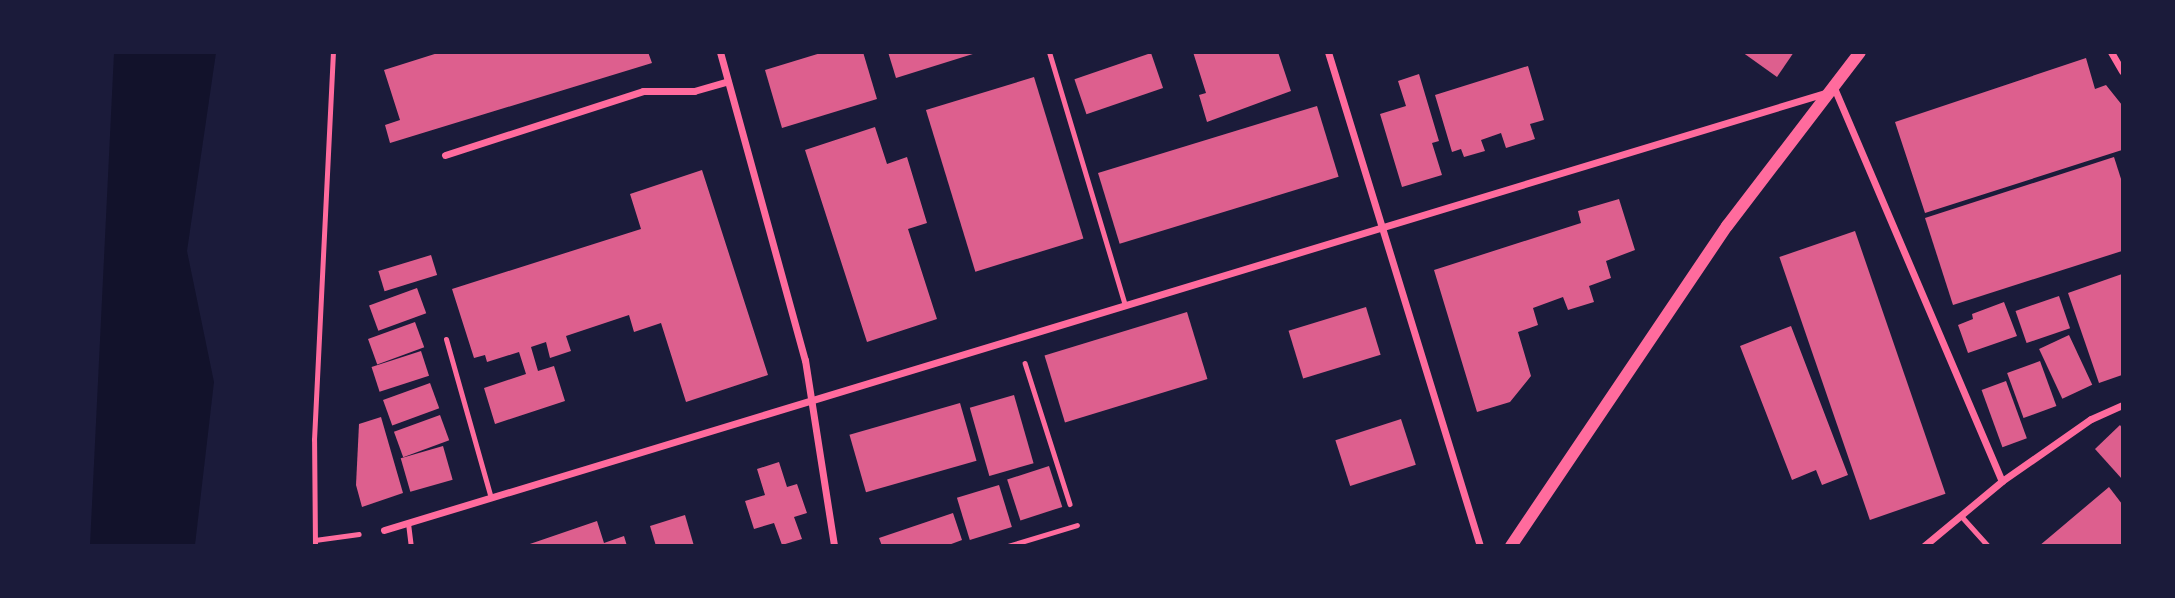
<!DOCTYPE html>
<html>
<head>
<meta charset="utf-8">
<style>
  body { margin:0 }
  #map { position:relative; width:2175px; height:598px; overflow:hidden; background:#1b1b3a; font-family:Roboto,sans-serif }
  div>[style] { position:absolute }
  [style*='--x'] { left:calc(var(--x)*1px); top:calc(var(--y)*1px); width:calc(var(--w)*1px); rotate:calc(var(--a)*1deg) }
  .water>* { inset:0; background:#12122b }
  .building>* { inset:0; background:#dd5f8e; transform-origin:0 0 }
  .path>* { height:4.5px; margin:-2.25px; padding:0 2.25px; transform-origin:2.25px; border-radius:2.25px; background:#ff6b9d }
  .service>* { height:5px; margin:-2.5px; padding:0 2.5px; transform-origin:2.5px; border-radius:2.5px; background:#ff6b9d }
  .minor>* { height:7px; margin:-3.5px; padding:0 3.5px; transform-origin:3.5px; border-radius:3.5px; background:#ff6b9d }
  .tertiary>* { height:12px; margin:-6px; padding:0 6px; transform-origin:6px; border-radius:6px; background:#ff6b9d }
  span { translate:-50% -50%; white-space:nowrap; text-align:center; line-height:1.15; -webkit-text-stroke:5px #1b1b3a; paint-order:stroke }
  .frame { position:absolute; inset:0; border:54px solid #1b1b3a; pointer-events:none }
</style>
</head>
<body>
<div id="map">
  <div class="water">
    <i style="clip-path:polygon(114px 53px,216px 53px,187px 251px,214px 382px,195px 545px,90px 545px)"></i>
  </div>
  <div class="building">
    <i style="clip-path:polygon(441px 52px,648px 52px,652px 63px,390px 143px,385px 125px,400px 120px,384px 70px)"></i>
    <i style="clip-path:polygon(824px 52px,863px 52px,877px 99px,782px 128px,765px 70px)"></i>
    <i style="clip-path:polygon(888px 52px,976px 52px,976px 53px,896px 78px)"></i>
    <i style="clip-path:polygon(1193px 52px,1278px 52px,1291px 91px,1207px 122px,1199px 95px,1206px 93px)"></i>
    <i style="clip-path:polygon(1742px 52px,1794px 52px,1777px 77px)"></i>
    <i style="left:1151px;top:53px;width:37px;height:81px;rotate:71deg"></i>
    <i style="clip-path:polygon(2086px 58px,2095px 89px,2106px 85px,2122px 105px,2122px 150px,1925px 213px,1895px 122px)"></i>
    <i style="clip-path:polygon(1528px 66px,1544px 120px,1530px 124px,1535px 139px,1506px 148px,1501px 133px,1481px 140px,1485px 151px,1464px 157px,1461px 149px,1452px 152px,1435px 95px)"></i>
    <i style="clip-path:polygon(1419px 74px,1439px 141px,1432px 143px,1442px 175px,1402px 187px,1380px 114px,1406px 106px,1398px 81px)"></i>
    <i style="left:1034px;top:77px;width:169px;height:113px;rotate:73deg"></i>
    <i style="left:1317px;top:106px;width:74px;height:229px;rotate:73deg"></i>
    <i style="clip-path:polygon(875px 127px,887px 164px,907px 157px,927px 223px,908px 229px,937px 319px,867px 342px,805px 150px)"></i>
    <i style="clip-path:polygon(2114px 157px,2122px 182px,2122px 251px,1953px 305px,1925px 218px)"></i>
    <i style="clip-path:polygon(702px 170px,768px 375px,686px 402px,661px 323px,634px 332px,629px 315px,566px 336px,571px 351px,550px 358px,546px 342px,531px 347px,538px 371px,554px 366px,565px 401px,495px 424px,484px 388px,526px 374px,519px 352px,487px 362px,485px 355px,474px 358px,452px 289px,641px 229px,630px 194px)"></i>
    <i style="clip-path:polygon(1619px 199px,1635px 250px,1606px 261px,1611px 278px,1589px 286px,1594px 302px,1568px 310px,1563px 297px,1533px 308px,1538px 325px,1518px 332px,1531px 376px,1510px 402px,1477px 412px,1434px 270px,1581px 223px,1578px 211px)"></i>
    <i style="left:1855px;top:231px;width:278px;height:80px;rotate:71deg"></i>
    <i style="left:431px;top:255px;width:21px;height:55px;rotate:73deg"></i>
    <i style="clip-path:polygon(2122px 274px,2122px 375px,2099px 383px,2068px 293px)"></i>
    <i style="left:417px;top:288px;width:27px;height:51px;rotate:70deg"></i>
    <i style="left:2059px;top:296px;width:34px;height:46px;rotate:71deg"></i>
    <i style="clip-path:polygon(2004px 302px,2017px 336px,1968px 353px,1958px 325px,1973px 319px,1972px 314px)"></i>
    <i style="left:1366px;top:307px;width:50px;height:81px;rotate:73deg"></i>
    <i style="left:1187px;top:312px;width:70px;height:149px;rotate:73deg"></i>
    <i style="left:415px;top:322px;width:27px;height:50px;rotate:70deg"></i>
    <i style="clip-path:polygon(1791px 326px,1848px 475px,1822px 485px,1816px 470px,1792px 480px,1740px 346px)"></i>
    <i style="left:2069px;top:335px;width:55px;height:33px;rotate:65deg"></i>
    <i style="left:421px;top:351px;width:26px;height:52px;rotate:72deg"></i>
    <i style="left:2040px;top:361px;width:48px;height:35px;rotate:70deg"></i>
    <i style="left:2006px;top:381px;width:61px;height:26px;rotate:70deg"></i>
    <i style="left:430px;top:383px;width:27px;height:50px;rotate:70deg"></i>
    <i style="left:1014px;top:395px;width:71px;height:46px;rotate:74deg"></i>
    <i style="left:960px;top:403px;width:60px;height:115px;rotate:74deg"></i>
    <i style="left:440px;top:415px;width:27px;height:49px;rotate:70deg"></i>
    <i style="clip-path:polygon(381px 417px,403px 493px,362px 507px,356px 485px,359px 424px)"></i>
    <i style="left:1401px;top:419px;width:48px;height:69px;rotate:72deg"></i>
    <i style="clip-path:polygon(2120px 425px,2122px 428px,2122px 479px,2095px 449px)"></i>
    <i style="left:443px;top:446px;width:35px;height:44px;rotate:74deg"></i>
    <i style="clip-path:polygon(779px 462px,787px 487px,797px 484px,807px 513px,794px 517px,802px 539px,782px 545px,774px 523px,754px 529px,745px 501px,765px 495px,757px 469px)"></i>
    <i style="left:1049px;top:466px;width:43px;height:44px;rotate:72deg"></i>
    <i style="left:999px;top:485px;width:44px;height:44px;rotate:73deg"></i>
    <i style="clip-path:polygon(2109px 487px,2122px 504px,2122px 546px,2039px 546px)"></i>
    <i style="clip-path:polygon(953px 513px,962px 540px,946px 546px,882px 546px,879px 538px)"></i>
    <i style="clip-path:polygon(685px 515px,694px 546px,656px 546px,650px 526px)"></i>
    <i style="clip-path:polygon(597px 521px,604px 543px,624px 536px,627px 546px,524px 546px)"></i>
  </div>
  <div class="path">
    <i style="--x:1025;--y:363;--w:148;--a:72.3"></i>
    <i style="--x:315;--y:540;--w:44;--a:-7.8"></i>
    <i style="--x:315;--y:546;--w:106;--a:-90.5"></i>
    <i style="--x:314;--y:440;--w:388;--a:-87.2"></i>
  </div>
  <div class="service">
    <i style="--x:1049;--y:52;--w:265;--a:73.3"></i>
    <i style="--x:446;--y:339;--w:165;--a:74.2"></i>
    <i style="--x:1961;--y:516;--w:40;--a:48"></i>
    <i style="--x:408;--y:523;--w:23;--a:83"></i>
    <i style="--x:1008;--y:546;--w:72;--a:-16.9"></i>
  </div>
  <div class="minor">
    <i style="--x:720;--y:52;--w:320;--a:74.6"></i>
    <i style="--x:805;--y:360;--w:188;--a:81.1"></i>
    <i style="--x:1328;--y:52;--w:517;--a:72.9"></i>
    <i style="--x:2111;--y:52;--w:22;--a:60"></i>
    <i style="--x:445;--y:155;--w:208;--a:-17.9"></i>
    <i style="--x:643;--y:91;--w:51;--a:0"></i>
    <i style="--x:694;--y:91;--w:35;--a:-16"></i>
    <i style="--x:384;--y:530;--w:1516;--a:-16.87"></i>
    <i style="--x:1835;--y:90;--w:425;--a:66.9"></i>
    <i style="--x:1924;--y:546;--w:102;--a:-39.8"></i>
    <i style="--x:2002;--y:481;--w:108;--a:-34.9"></i>
    <i style="--x:2091;--y:419;--w:34;--a:-24"></i>
  </div>
  <div class="tertiary">
    <i style="--x:1511;--y:546;--w:386;--a:-56"></i>
    <i style="--x:1727;--y:226;--w:219;--a:-52.6"></i>
  </div>
  <div class="frame"></div>
</div>
</body>
</html>
